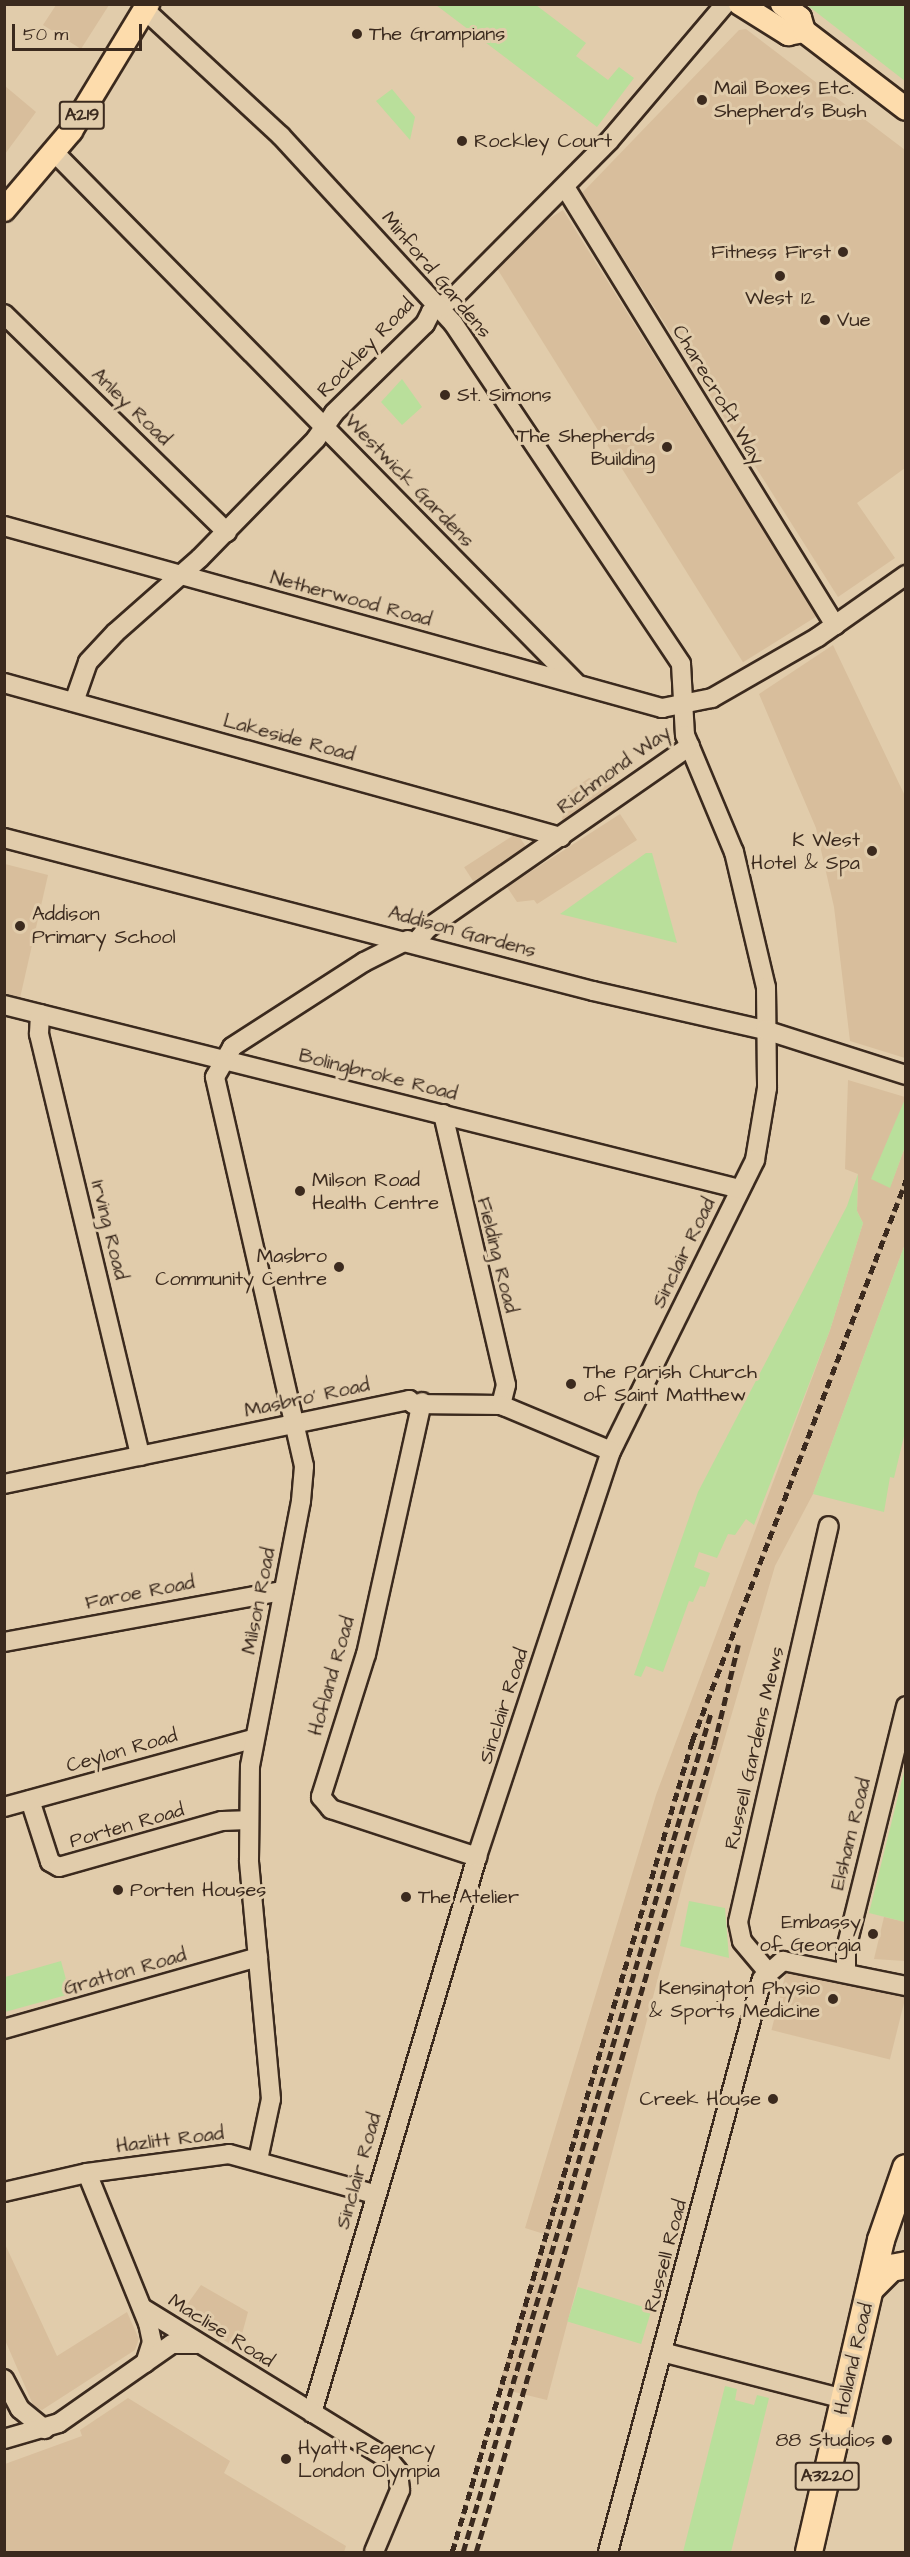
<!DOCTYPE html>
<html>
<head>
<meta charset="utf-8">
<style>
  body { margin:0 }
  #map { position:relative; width:910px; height:2557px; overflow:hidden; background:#e1ccab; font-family:"Architects Daughter",sans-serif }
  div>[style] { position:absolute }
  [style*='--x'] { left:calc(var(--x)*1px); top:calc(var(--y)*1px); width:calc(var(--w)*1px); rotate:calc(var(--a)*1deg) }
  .built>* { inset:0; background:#d8be9c; transform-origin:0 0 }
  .green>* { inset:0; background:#b9df9b; transform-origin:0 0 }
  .roads { filter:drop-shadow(2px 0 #3b2a1e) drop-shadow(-2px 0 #3b2a1e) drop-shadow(0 2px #3b2a1e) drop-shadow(0 -2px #3b2a1e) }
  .minor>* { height:18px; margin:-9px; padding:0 9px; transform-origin:9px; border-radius:9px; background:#e1ccab }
  .major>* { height:22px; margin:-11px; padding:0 11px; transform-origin:11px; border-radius:11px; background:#fddcac }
  .highway>* { height:26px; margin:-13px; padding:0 13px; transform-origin:13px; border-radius:13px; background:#fddcac }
  .rail>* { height:4.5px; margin-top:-2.25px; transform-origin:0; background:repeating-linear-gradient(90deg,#3b2a1e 0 9px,transparent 0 13.5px) }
  .dots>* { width:16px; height:16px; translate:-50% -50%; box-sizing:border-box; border:3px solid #e1ccab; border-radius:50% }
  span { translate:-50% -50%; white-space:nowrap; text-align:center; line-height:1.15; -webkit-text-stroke:6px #e1ccab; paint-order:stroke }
  .shield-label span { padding:2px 4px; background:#e1ccab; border:2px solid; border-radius:4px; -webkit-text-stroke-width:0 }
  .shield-label { font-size:18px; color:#3b2a1e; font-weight:700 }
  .poi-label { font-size:20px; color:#3b2a1e }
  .left { translate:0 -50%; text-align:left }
  .right { translate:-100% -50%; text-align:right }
  .street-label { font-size:20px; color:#3b2a1e }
  .frame { position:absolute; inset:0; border:6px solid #3b2a1e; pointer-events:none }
  .scale { position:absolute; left:12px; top:24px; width:130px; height:27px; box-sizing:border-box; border:3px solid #3b2a1e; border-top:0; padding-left:8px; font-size:18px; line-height:21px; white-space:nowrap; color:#3b2a1e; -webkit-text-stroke:4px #e1ccab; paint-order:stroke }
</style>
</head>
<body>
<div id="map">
  <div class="built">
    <i style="clip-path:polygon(56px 5px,56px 4px,109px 5px,81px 49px,43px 25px)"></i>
    <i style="clip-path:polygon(746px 29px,905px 150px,905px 468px,857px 503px,895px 558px,838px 597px,582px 193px,739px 30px)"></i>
    <i style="clip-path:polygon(5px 86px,36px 112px,5px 154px)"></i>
    <i style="left:563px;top:210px;width:479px;height:87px;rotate:58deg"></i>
    <i style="clip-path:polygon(833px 645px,905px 796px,905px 1058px,850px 1041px,834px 907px,816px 828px,759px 694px)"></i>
    <i style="clip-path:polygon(589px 778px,620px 787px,560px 826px,570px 791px)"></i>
    <i style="clip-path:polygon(620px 814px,637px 840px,537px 904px,534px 900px,517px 902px,507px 887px)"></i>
    <i style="left:517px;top:833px;width:17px;height:63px;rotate:57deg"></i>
    <i style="clip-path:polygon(5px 864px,48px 875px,20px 998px,5px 994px)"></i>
    <i style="clip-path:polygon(848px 1080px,905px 1097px,890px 1187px,905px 1147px,905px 1244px,813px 1494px,775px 1566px,688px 1864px,547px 2400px,498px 2388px,544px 2234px,525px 2228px,656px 1795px,830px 1330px,863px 1223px,857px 1211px,858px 1174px,845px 1169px)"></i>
    <i style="clip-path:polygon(884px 1917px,905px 1922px,905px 1961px,874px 1959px)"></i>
    <i style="left:787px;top:1968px;width:122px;height:64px;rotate:14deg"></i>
    <i style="clip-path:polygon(4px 2242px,57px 2356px,127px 2312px,139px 2339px,135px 2350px,42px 2410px,34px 2407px,5px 2340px)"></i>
    <i style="clip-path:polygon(201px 2285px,248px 2312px,238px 2349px,181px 2313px)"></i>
    <i style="clip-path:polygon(128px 2398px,230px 2461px,224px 2473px,346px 2546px,344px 2552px,5px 2552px,5px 2464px,82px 2436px,80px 2430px)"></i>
  </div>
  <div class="green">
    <i style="clip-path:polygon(436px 5px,536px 5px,586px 43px,576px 56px,608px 80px,619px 67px,634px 78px,597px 127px)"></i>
    <i style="clip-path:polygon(807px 5px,905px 5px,905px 81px)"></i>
    <i style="clip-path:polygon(392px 89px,415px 117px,410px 140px,376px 101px)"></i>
    <i style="clip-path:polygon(402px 379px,422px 407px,402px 425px,381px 402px)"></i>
    <i style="clip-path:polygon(646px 853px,652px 853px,677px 943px,560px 914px)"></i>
    <i style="clip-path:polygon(905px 1099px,905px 1147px,890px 1188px,871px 1179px)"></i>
    <i style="clip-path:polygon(858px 1174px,857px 1211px,863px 1223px,830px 1330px,754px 1525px,746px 1519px,735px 1535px,728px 1534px,717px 1558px,699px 1552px,694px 1567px,710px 1573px,705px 1587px,700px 1586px,693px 1602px,689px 1601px,663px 1672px,646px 1666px,641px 1677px,634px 1675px,698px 1492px,847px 1206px)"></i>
    <i style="clip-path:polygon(905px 1244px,905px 1432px,894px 1478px,890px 1477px,884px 1512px,813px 1494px)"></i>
    <i style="clip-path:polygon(905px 1768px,906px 1919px,905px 1922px,869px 1913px)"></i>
    <i style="clip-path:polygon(689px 1901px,725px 1908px,729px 1958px,680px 1946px)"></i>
    <i style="clip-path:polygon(61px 1961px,70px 1994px,5px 2012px,5px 1977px)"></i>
    <i style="left:578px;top:2287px;width:77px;height:36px;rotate:17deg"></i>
    <i style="clip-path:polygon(725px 2386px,737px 2389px,735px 2400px,754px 2405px,757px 2395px,769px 2398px,731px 2552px,683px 2552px)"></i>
  </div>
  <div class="roads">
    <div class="minor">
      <i style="--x:145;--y:10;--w:185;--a:42.8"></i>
      <i style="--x:281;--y:136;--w:254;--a:47.4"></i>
      <i style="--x:453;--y:323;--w:410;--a:56.2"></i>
      <i style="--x:681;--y:664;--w:71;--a:86.8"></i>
      <i style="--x:685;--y:735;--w:127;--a:67.3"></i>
      <i style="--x:734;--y:852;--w:139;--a:76.7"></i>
      <i style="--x:766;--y:987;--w:101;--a:89.4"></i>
      <i style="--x:767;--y:1088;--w:73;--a:99.5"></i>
      <i style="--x:755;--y:1160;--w:325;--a:116.3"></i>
      <i style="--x:611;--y:1451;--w:428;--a:108.3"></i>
      <i style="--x:477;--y:1857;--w:580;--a:106.53"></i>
      <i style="--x:55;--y:153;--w:742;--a:45.49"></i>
      <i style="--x:565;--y:187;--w:515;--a:58.35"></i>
      <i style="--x:4;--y:314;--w:312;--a:44.4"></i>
      <i style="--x:4;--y:526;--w:683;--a:15.46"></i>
      <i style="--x:662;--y:708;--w:51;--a:-11.3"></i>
      <i style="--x:712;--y:698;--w:122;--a:-29.9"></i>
      <i style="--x:818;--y:637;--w:108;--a:-35.2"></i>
      <i style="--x:4;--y:683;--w:578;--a:15.46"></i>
      <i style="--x:74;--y:702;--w:42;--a:-70.7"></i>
      <i style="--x:88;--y:662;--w:40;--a:-47"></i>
      <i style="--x:115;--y:633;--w:113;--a:-41.4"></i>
      <i style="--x:200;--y:558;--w:166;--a:-45.7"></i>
      <i style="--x:316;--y:439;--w:32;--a:-55"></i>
      <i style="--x:334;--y:413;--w:127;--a:-44.4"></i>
      <i style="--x:425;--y:324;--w:13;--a:-63"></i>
      <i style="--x:431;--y:312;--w:26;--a:-32"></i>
      <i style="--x:453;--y:298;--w:221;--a:-45.2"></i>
      <i style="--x:609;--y:141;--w:180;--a:-49.7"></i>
      <i style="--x:4;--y:838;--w:609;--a:14.56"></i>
      <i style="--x:593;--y:991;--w:176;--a:12.8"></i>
      <i style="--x:765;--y:1030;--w:148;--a:17.7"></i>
      <i style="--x:415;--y:943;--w:20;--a:-49"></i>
      <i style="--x:428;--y:928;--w:319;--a:-34.8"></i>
      <i style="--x:4;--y:1005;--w:759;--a:14.04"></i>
      <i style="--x:40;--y:1014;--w:20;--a:93"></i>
      <i style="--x:39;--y:1034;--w:434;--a:76.5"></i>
      <i style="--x:443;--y:1114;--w:278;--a:76.9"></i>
      <i style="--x:506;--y:1385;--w:21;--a:104"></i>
      <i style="--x:422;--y:1402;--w:258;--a:102.5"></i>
      <i style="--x:366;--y:1654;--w:150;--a:107.5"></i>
      <i style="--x:321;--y:1797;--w:16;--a:50"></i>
      <i style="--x:331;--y:1809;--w:154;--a:18.2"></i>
      <i style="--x:4;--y:1484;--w:414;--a:-11.7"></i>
      <i style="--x:409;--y:1400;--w:6;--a:45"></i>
      <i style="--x:413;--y:1404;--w:88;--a:0.7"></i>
      <i style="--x:501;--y:1405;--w:119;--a:22.7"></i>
      <i style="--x:4;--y:1642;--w:284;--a:-10.4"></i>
      <i style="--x:30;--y:1800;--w:65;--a:72.1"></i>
      <i style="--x:50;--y:1862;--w:10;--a:29"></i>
      <i style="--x:59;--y:1867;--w:169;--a:-15.8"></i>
      <i style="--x:222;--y:1821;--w:25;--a:-2"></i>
      <i style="--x:4;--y:1807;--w:258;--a:-15.3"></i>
      <i style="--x:767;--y:1971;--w:39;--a:-130"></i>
      <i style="--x:742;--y:1941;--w:19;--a:-102"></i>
      <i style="--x:738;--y:1922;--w:406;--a:-77.1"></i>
      <i style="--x:846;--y:1972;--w:23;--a:-90"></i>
      <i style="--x:846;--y:1949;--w:250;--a:-76.1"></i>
      <i style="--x:4;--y:2029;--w:264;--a:-15.8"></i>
      <i style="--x:258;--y:2160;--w:62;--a:-78"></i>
      <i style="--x:271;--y:2099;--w:240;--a:-95.3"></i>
      <i style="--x:249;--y:1860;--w:94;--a:-89.4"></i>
      <i style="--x:250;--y:1766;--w:270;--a:-79.1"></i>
      <i style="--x:301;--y:1501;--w:35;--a:-85"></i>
      <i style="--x:304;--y:1466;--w:399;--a:-102.9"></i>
      <i style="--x:215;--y:1077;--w:34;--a:-60"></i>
      <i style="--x:232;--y:1047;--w:157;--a:-32.8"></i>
      <i style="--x:364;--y:962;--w:49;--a:-26.6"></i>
      <i style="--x:87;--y:2173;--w:162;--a:67.9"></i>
      <i style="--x:148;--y:2323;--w:19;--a:78"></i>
      <i style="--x:152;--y:2342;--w:22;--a:108"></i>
      <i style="--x:4;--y:2192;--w:85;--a:-12.9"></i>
      <i style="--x:87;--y:2173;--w:143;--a:-7.6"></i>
      <i style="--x:229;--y:2154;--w:150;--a:15.4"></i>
      <i style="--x:144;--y:2309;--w:288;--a:31.6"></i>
      <i style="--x:389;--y:2460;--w:14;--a:51"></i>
      <i style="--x:398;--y:2471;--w:19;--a:84"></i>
      <i style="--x:400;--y:2490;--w:67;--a:112.8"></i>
      <i style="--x:662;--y:2352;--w:188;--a:14.5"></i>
      <i style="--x:4;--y:2379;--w:34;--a:62"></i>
      <i style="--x:20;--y:2409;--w:32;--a:39"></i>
      <i style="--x:4;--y:2439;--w:57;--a:-16.2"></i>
      <i style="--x:59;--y:2423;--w:138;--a:-35"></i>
      <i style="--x:172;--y:2344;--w:25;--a:0"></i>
      <i style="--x:608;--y:2552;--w:593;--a:-74.96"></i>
      <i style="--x:762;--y:1979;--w:28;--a:-41"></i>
      <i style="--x:783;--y:1961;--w:126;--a:11.5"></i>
    </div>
    <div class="major">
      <i style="--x:740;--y:4;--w:57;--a:32"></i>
      <i style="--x:788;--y:34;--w:16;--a:-11"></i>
      <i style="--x:782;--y:4;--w:23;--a:38"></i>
      <i style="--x:800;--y:18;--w:14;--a:73"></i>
      <i style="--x:804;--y:31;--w:128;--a:37.4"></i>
      <i style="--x:4;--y:210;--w:104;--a:-49.7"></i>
      <i style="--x:71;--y:131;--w:149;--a:-58.8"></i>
    </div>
    <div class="highway">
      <i style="--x:870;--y:2289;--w:30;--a:-45"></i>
      <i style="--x:891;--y:2268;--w:15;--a:-11"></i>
      <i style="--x:809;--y:2552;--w:320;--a:-77"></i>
      <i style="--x:881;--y:2240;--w:76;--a:-70.9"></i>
    </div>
  </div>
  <div class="rail">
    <i style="--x:452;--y:2552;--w:846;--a:-73.51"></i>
    <i style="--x:692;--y:1741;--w:600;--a:-69.12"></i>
    <i style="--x:463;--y:2552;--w:876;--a:-73.55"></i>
    <i style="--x:476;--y:2552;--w:841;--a:-73.57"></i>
    <i style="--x:714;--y:1745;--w:103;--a:-76.5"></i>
  </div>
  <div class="dots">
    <i style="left:357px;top:34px;background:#3b2a1e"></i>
    <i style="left:702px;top:100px;background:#3b2a1e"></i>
    <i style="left:462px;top:141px;background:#3b2a1e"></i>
    <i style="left:843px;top:252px;background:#3b2a1e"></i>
    <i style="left:780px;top:276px;background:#3b2a1e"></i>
    <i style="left:825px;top:320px;background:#3b2a1e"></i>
    <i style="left:445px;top:395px;background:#3b2a1e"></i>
    <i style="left:667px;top:447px;background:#3b2a1e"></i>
    <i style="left:872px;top:851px;background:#3b2a1e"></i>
    <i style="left:20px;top:926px;background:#3b2a1e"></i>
    <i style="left:300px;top:1191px;background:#3b2a1e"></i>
    <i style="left:339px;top:1267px;background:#3b2a1e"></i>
    <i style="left:571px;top:1384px;background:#3b2a1e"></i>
    <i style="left:118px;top:1890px;background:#3b2a1e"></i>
    <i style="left:406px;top:1897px;background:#3b2a1e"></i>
    <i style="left:873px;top:1934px;background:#3b2a1e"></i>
    <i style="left:833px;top:1999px;background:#3b2a1e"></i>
    <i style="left:773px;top:2099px;background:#3b2a1e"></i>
    <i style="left:887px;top:2440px;background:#3b2a1e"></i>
    <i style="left:286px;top:2459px;background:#3b2a1e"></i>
  </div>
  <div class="shield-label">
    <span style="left:82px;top:115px">A219</span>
    <span style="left:827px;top:2476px">A3220</span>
  </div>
  <div class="poi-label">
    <span class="left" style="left:369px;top:34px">The Grampians</span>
    <span class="left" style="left:714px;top:100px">Mail Boxes Etc.<br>Shepherd's Bush</span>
    <span class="left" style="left:474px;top:141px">Rockley Court</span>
    <span class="right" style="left:831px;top:252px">Fitness First</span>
    <span style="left:780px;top:298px">West 12</span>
    <span class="left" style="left:837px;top:320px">Vue</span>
    <span class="left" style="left:457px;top:395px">St. Simons</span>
    <span class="right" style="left:655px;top:448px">The Shepherds<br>Building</span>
    <span class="right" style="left:860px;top:852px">K West<br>Hotel &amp; Spa</span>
    <span class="left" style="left:32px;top:926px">Addison<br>Primary School</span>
    <span class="left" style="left:312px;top:1192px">Milson Road<br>Health Centre</span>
    <span class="right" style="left:327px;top:1268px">Masbro<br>Community Centre</span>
    <span class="left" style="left:583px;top:1384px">The Parish Church<br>of Saint Matthew</span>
    <span class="left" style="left:130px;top:1890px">Porten Houses</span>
    <span class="left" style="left:418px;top:1897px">The Atelier</span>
    <span class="right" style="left:861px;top:1934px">Embassy<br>of Georgia</span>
    <span class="right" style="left:820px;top:2000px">Kensington Physio<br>&amp; Sports Medicine</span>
    <span class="right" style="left:761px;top:2099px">Creek House</span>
    <span class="right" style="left:875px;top:2440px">88 Studios</span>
    <span class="left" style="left:298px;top:2460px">Hyatt Regency<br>London Olympia</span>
  </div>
  <div class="street-label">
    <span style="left:436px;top:275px;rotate:50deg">Minford Gardens</span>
    <span style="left:366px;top:348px;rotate:-46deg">Rockley Road</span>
    <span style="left:718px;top:395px;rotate:59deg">Charecroft Way</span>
    <span style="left:131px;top:407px;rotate:44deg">Anley Road</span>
    <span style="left:409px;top:481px;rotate:46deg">Westwick Gardens</span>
    <span style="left:351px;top:599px;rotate:15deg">Netherwood Road</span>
    <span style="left:289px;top:738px;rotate:15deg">Lakeside Road</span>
    <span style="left:614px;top:770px;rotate:-36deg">Richmond Way</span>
    <span style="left:462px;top:932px;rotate:15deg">Addison Gardens</span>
    <span style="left:378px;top:1075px;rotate:14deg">Bolingbroke Road</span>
    <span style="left:109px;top:1230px;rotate:76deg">Irving Road</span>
    <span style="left:684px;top:1253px;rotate:-64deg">Sinclair Road</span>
    <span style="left:497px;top:1255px;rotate:76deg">Fielding Road</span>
    <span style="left:307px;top:1398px;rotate:-12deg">Masbro' Road</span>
    <span style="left:140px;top:1593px;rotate:-11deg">Faroe Road</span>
    <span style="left:259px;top:1601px;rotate:-79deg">Milson Road</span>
    <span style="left:332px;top:1676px;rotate:-74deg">Hofland Road</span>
    <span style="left:504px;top:1706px;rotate:-72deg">Sinclair Road</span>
    <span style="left:755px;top:1748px;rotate:-77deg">Russell Gardens Mews</span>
    <span style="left:122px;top:1751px;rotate:-16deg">Ceylon Road</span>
    <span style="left:127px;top:1826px;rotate:-16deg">Porten Road</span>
    <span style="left:851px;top:1834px;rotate:-76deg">Elsham Road</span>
    <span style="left:125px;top:1972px;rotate:-16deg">Gratton Road</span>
    <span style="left:170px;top:2140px;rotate:-7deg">Hazlitt Road</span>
    <span style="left:359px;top:2171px;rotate:-74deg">Sinclair Road</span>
    <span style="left:666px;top:2256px;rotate:-75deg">Russell Road</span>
    <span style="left:221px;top:2331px;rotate:32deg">Maclise Road</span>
    <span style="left:854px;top:2359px;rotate:-77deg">Holland Road</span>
  </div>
  <div class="frame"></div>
  <div class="scale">50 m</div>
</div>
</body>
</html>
